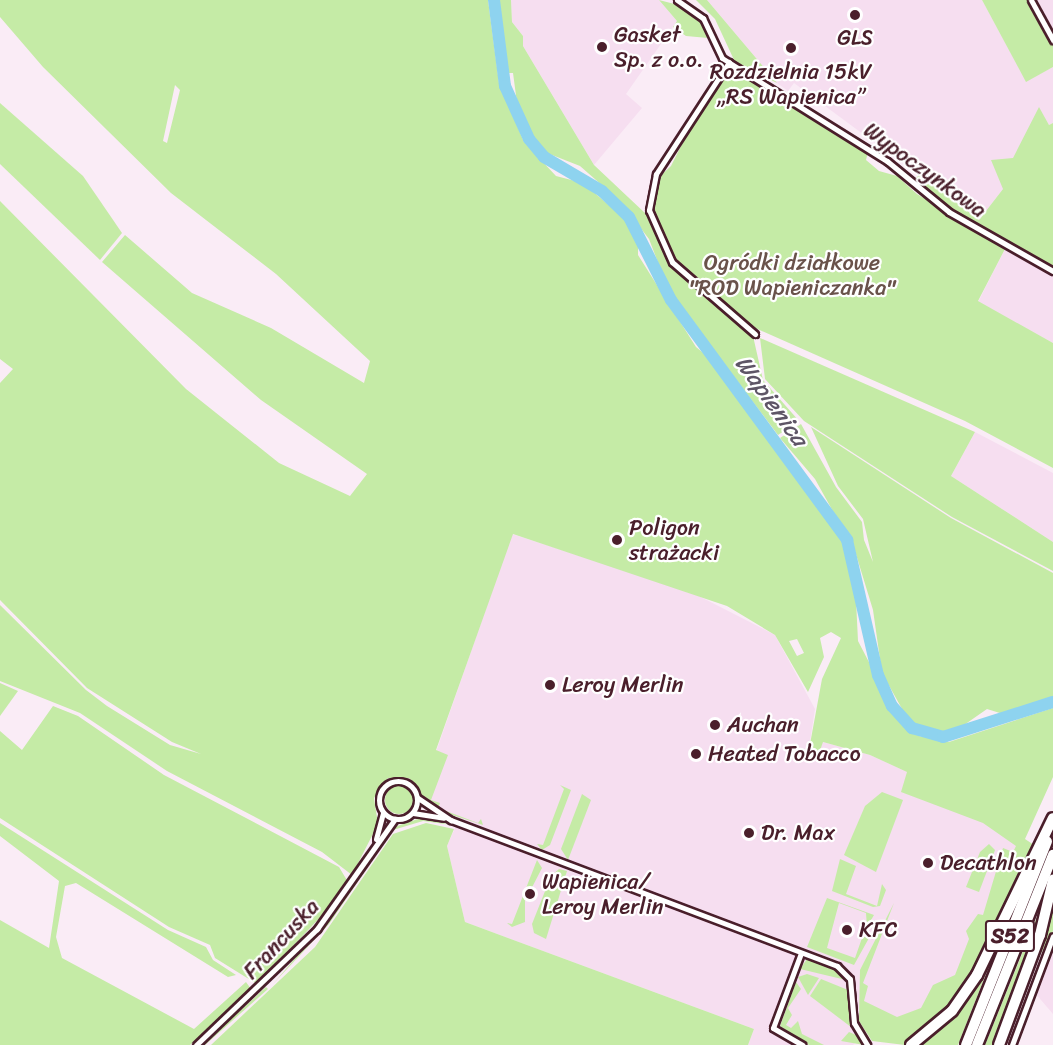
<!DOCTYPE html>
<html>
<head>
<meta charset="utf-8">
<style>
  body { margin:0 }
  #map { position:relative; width:1053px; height:1045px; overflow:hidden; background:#faecf6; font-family:Sriracha,sans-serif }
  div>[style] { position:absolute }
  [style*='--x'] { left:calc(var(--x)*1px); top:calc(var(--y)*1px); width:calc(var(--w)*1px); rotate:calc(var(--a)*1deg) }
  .built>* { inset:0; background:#f6def0 }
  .green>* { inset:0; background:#c5eba6 }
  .round { border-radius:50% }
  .river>* { height:12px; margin:-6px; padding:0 6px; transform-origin:6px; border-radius:6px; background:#8ed3ef }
  .roads { filter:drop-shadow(2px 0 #4a1f2b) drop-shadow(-2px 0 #4a1f2b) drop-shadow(0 2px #4a1f2b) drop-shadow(0 -2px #4a1f2b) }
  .street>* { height:5px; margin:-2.5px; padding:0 2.5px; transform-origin:2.5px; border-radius:2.5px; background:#fff }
  .street>.ring { margin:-2.5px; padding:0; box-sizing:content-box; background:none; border:5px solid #fff; border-radius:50% }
  .highway>* { height:10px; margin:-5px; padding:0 5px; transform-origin:5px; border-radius:5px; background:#fff }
  .dots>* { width:16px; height:16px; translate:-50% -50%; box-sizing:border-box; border:3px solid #fff; border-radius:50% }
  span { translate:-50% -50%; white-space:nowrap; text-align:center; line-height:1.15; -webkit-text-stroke:4.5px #fff; paint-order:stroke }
  .shield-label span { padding:2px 4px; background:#fff; border:2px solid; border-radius:4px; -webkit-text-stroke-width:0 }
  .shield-label { font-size:21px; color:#4a1f2b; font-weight:700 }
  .poi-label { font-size:22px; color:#4a1f2b }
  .left { translate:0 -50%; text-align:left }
  .street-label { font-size:22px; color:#4a1f2b }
  .park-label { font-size:22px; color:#69524a }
  .water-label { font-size:24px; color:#5e5566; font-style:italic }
</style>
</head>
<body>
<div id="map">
  <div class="built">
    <i style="clip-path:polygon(511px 0,659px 0,677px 21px,626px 94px,642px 108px,594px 165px,523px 46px,523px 36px,512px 22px)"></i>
    <i style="clip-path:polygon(707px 0,982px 0,1026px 81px,1053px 67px,1053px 123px,1049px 125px,1039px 108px,1003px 189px,979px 220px,794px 83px,788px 91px,777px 83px)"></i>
    <i style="clip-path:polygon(1034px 0,1053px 0,1053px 34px)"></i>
    <i style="clip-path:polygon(1006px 247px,1053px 274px,1053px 343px,978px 302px)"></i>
    <i style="clip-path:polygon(975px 432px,1053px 473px,1053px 542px,951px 476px)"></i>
    <i style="clip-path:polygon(512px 534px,689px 591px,775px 635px,815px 709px,808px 755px,823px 742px,870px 755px,991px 810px,1025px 839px,952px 990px,928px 1014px,869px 1029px,853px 1045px,748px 1045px,754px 1029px,465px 922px,447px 846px,459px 819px,428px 804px,422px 792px)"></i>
    <i style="clip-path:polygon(1053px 946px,1053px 1014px,1035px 993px)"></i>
  </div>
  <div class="green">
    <i style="clip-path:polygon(evenodd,0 0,488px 0,499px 83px,524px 142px,556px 176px,583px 183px,625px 219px,638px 242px,638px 255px,696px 347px,712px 360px,841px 537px,855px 580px,858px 641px,899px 720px,919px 736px,949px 742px,1053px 708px,1053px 777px,1025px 839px,1034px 845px,974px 973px,950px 1008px,905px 1045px,872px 1041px,859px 1021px,860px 970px,894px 903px,863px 983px,868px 986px,864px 1001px,897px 1017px,921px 1008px,933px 985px,955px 975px,969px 939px,966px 931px,978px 914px,983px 915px,1003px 848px,1013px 852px,1016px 846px,983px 823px,901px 792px,907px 772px,870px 755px,823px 742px,817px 759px,808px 755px,822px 679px,841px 638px,831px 632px,820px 638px,824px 657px,808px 692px,775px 635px,727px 606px,513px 534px,436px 750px,448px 755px,431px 800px,440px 803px,438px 808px,478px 823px,481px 819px,483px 825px,443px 812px,424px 799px,409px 778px,388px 778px,374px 798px,378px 824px,352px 875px,322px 852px,167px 771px,80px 713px,0 681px,0 605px,86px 690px,107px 706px,170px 745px,201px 754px,172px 742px,87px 688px,0 600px,0 383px,13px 369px,0 359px,0 201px,186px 389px,279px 463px,350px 496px,367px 474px,261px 400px,102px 262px,125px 235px,192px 293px,271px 328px,364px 383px,370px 361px,276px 274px,171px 193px,43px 67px,0 17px,0 0,175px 85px,180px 90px,167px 143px,163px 141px,175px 85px,0 0,797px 639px,804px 653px,797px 656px,789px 641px,797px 639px)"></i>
    <i style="clip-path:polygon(498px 0,511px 0,512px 22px,523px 36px,523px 46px,594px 165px,646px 214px,671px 264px,753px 336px,763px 380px,799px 421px,778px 435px,669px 291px,649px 239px,620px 201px,580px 166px,547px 153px,532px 136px,517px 103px,513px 73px,508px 73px)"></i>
    <i style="clip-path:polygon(659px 0,686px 7px,702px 20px,708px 38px,686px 36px,673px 27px,677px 21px)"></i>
    <i style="clip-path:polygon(696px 0,707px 0,777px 83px,735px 62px,715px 19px)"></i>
    <i style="clip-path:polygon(982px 0,1029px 0,1053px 44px,1053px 67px,1026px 82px)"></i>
    <i style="clip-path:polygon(730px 68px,868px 152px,866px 160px,879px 171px,897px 176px,917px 194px,1006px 247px,978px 301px,1053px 343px,1053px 468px,965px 421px,753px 327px,676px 260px,653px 209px,656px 180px,671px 166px,697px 114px)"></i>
    <i style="clip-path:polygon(0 103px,83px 176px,122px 233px,100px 260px,0 164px)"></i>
    <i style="clip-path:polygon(1039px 107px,1049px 125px,1053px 123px,1053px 267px,949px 209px,913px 181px,920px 174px,979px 220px,1003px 189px,991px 160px,1013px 158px)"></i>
    <i style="clip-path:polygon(760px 338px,975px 432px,951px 476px,1053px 542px,1053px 571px,952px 517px,804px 421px,765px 379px)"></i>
    <i style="clip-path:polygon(801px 424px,836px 487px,862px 522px,864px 540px,873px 562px,863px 519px,838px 486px,811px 427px,951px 518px,1053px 573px,1053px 699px,1003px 714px,987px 709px,954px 732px,921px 729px,906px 716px,882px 673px,873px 610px,855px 551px,815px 479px,780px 438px)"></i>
    <i style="clip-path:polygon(0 683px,18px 691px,0 716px)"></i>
    <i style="clip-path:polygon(53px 706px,78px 716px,164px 775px,339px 867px,348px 882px,330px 907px,257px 984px,215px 958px,210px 945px,169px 927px,0 818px,0 731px,22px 750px)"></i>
    <i style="clip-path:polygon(560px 785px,571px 790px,550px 845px,542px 850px,537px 844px,543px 845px,564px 789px)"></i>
    <i class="round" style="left:385px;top:786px;width:28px;height:28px"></i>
    <i style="clip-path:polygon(882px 792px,903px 800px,876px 872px,844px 855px,865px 806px)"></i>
    <i style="clip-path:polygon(582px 794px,591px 800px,568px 860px,561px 849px)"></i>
    <i style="clip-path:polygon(421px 818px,452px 825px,423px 821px,393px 830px,329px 924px,273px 984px,339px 907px,391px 828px)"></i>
    <i style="clip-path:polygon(0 823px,168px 930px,206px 947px,213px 960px,236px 975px,228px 977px,76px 883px,65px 886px,56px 937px,62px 958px,194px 1029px,246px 982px,251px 989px,190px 1045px,0 1045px,0 920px,49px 948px,59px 881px,0 836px)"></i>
    <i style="clip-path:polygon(426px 823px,454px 829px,447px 846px,465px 922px,754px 1029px,748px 1045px,211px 1045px,315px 947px,393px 834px)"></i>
    <i style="clip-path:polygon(989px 844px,995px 850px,979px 892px,966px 887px,980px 852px)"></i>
    <i style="clip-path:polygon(840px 859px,856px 866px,846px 894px,877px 906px,882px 884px,886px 890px,880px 906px,873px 907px,832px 891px)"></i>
    <i style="clip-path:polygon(537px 860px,542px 868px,525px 901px,525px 922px,512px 927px,507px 923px,512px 924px)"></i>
    <i style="clip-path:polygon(559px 869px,567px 871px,546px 939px,534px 933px,532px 924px,551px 876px)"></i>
    <i style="clip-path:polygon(1045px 897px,1032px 945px,993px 1045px,985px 1045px)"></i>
    <i style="clip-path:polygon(827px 898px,874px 915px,867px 927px,866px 913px,839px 903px,827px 948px,855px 958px,862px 938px,858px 935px,869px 938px,854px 965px,807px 947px)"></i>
    <i style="clip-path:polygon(1053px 901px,1053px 931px,1037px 961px,1049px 921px)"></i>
    <i style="clip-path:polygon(1008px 918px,958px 1045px,919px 1045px,965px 1002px)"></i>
    <i style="clip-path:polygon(807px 959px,831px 968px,846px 980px,800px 969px)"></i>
    <i style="clip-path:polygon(807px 974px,819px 978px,808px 995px,798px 977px)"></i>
    <i style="clip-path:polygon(821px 979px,848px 990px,851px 1027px,810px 996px)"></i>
    <i style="clip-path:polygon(796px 982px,801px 989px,788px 1008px,792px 1015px,786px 1025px,791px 1028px,798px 1021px,802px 1034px,824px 1045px,809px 1045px,780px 1026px)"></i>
    <i style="clip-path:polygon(266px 987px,268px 989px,205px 1045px,204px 1044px)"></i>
    <i style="clip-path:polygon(849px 1032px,856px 1035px,864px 1045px,841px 1041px)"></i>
  </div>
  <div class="river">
    <i style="--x:494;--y:0;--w:87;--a:82.7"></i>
    <i style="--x:505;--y:86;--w:58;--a:65.6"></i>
    <i style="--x:529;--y:139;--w:23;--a:50"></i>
    <i style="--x:544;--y:157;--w:67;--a:30.4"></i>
    <i style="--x:602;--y:191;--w:37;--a:44"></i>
    <i style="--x:629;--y:217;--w:93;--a:63.2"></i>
    <i style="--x:671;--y:300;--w:298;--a:53.7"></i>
    <i style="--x:847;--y:540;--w:139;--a:77.1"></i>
    <i style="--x:878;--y:675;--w:34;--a:66"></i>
    <i style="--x:892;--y:706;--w:30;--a:48"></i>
    <i style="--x:912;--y:728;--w:32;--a:16"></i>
    <i style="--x:943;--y:737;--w:115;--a:-17.7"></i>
  </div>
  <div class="roads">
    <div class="street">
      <i style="--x:677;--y:0;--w:32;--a:35"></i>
      <i style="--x:703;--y:18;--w:44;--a:64.6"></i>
      <i style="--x:722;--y:58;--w:195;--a:32"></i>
      <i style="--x:887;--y:161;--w:80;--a:39.4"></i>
      <i style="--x:949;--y:212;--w:120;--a:29.6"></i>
      <i style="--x:1031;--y:0;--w:46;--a:61.2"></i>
      <i style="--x:729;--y:62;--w:134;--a:123.1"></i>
      <i style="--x:656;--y:174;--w:37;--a:101"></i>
      <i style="--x:649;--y:210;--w:57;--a:66.1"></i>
      <i style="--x:672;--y:262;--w:110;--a:40.9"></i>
      <i class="ring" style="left:379px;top:781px;width:33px;height:33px"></i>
      <i style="--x:418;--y:798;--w:40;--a:34"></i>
      <i style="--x:451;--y:820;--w:413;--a:20.7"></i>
      <i style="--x:837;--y:966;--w:18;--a:45"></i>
      <i style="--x:850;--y:979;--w:44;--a:84.8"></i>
      <i style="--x:854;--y:1023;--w:26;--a:59"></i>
      <i style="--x:413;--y:813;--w:31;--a:9"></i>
      <i style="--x:376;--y:839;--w:27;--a:-75"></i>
      <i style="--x:801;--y:953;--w:80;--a:110.5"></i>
      <i style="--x:773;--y:1028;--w:34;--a:30"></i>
      <i style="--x:196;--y:1045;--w:168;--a:-43.8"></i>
      <i style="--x:317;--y:929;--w:135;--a:-54.7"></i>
      <i style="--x:1012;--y:1045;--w:116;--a:-69.4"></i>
    </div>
    <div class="highway">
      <i style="--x:911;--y:1045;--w:53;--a:-39.7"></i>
      <i style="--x:952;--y:1011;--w:44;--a:-55.2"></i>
      <i style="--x:977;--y:975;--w:174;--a:-64.2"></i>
      <i style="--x:966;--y:1045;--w:219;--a:-68.3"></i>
      <i style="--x:977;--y:1045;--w:205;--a:-68.2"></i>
      <i style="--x:999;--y:1045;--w:117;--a:-69.6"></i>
      <i style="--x:1040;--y:935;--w:57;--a:-76.7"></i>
    </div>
  </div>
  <div class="dots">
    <i style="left:855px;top:15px;background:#4a1f2b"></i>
    <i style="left:602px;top:47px;background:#4a1f2b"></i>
    <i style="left:791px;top:48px;background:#4a1f2b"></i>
    <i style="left:617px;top:540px;background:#4a1f2b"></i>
    <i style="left:550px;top:685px;background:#4a1f2b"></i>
    <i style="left:715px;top:725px;background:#4a1f2b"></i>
    <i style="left:696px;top:754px;background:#4a1f2b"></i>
    <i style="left:749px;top:833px;background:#4a1f2b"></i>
    <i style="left:928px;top:863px;background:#4a1f2b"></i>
    <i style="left:530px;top:894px;background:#4a1f2b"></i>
    <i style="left:847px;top:930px;background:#4a1f2b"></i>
  </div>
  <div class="shield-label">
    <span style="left:1010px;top:936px">S52</span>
  </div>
  <div class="poi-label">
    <span class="left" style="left:614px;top:47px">Gasket<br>Sp. z o.o.</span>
    <span style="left:855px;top:38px">GLS</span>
    <span style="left:791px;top:84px">Rozdzielnia 15kV<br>„RS Wapienica”</span>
    <span class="left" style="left:629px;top:540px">Poligon<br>strażacki</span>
    <span class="left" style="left:562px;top:685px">Leroy Merlin</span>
    <span class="left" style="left:727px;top:725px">Auchan</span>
    <span class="left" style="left:708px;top:754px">Heated Tobacco</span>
    <span class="left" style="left:761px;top:833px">Dr. Max</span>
    <span class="left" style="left:940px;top:863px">Decathlon</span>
    <span class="left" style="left:542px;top:894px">Wapienica/<br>Leroy Merlin</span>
    <span class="left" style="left:859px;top:930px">KFC</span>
  </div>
  <div class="street-label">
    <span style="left:925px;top:170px;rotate:36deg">Wypoczynkowa</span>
    <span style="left:281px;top:939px;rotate:-47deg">Francuska</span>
  </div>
  <div class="park-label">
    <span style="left:792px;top:275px">Ogródki działkowe<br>"ROD Wapieniczanka"</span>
  </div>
  <div class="water-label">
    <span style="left:771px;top:401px;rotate:54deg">Wapienica</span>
  </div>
</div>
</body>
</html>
